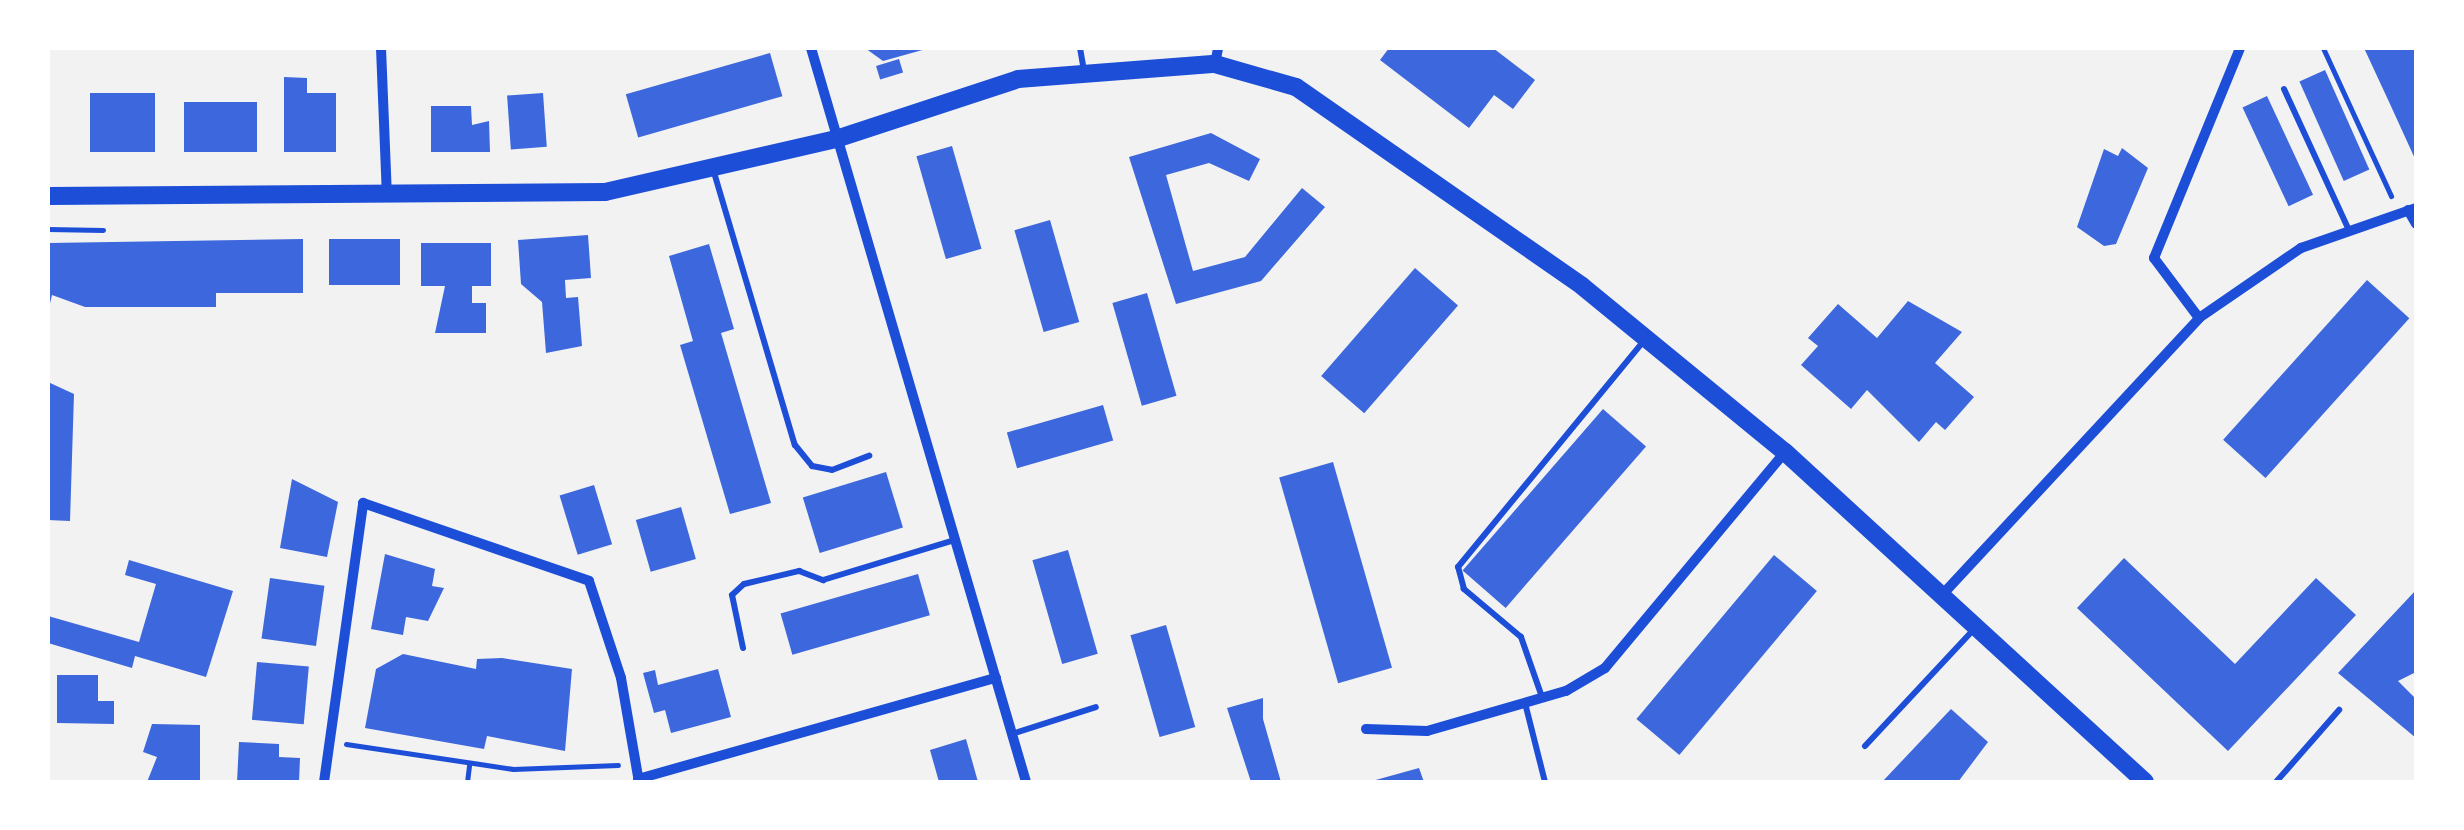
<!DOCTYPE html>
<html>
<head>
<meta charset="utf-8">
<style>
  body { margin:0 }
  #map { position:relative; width:2464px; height:830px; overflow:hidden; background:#f2f2f2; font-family:"Source Sans 3",sans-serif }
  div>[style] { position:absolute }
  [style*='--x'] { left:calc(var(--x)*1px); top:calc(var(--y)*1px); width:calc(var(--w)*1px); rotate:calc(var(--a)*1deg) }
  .building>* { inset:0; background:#3d67dc; transform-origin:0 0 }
  .path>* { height:5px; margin:-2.5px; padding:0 2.5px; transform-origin:2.5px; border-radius:2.5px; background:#1d4ed8 }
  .service>* { height:6px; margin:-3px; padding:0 3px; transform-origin:3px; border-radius:3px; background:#1d4ed8 }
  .minor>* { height:10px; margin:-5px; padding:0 5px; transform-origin:5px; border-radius:5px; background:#1d4ed8 }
  .tertiary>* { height:18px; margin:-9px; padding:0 9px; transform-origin:9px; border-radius:9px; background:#1d4ed8 }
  span { translate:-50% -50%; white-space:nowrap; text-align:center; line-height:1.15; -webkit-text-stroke:10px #fff; paint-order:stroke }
  .frame { position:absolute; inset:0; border:50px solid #fff; pointer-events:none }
</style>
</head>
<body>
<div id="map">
  <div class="building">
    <i style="clip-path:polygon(865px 48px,926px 48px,926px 49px,883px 61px)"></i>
    <i style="clip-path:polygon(1389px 48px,1493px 48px,1535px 80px,1513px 109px,1494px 95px,1469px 128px,1380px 60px)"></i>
    <i style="clip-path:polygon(2364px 48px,2416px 48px,2416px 161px,2390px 104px)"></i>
    <i style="left:770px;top:53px;width:45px;height:150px;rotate:74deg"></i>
    <i style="left:899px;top:59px;width:14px;height:24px;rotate:73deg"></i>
    <i style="left:2325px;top:70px;width:109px;height:28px;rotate:66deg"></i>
    <i style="clip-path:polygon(284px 77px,307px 78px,307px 93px,336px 93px,336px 152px,284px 152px)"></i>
    <i style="left:90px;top:93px;width:65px;height:59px"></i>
    <i style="left:543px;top:93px;width:54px;height:36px;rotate:86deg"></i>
    <i style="left:2267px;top:96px;width:109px;height:27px;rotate:65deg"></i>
    <i style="left:184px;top:102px;width:73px;height:50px"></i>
    <i style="clip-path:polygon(431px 106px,471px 106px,472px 125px,489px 121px,490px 152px,431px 152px)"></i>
    <i style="clip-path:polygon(1211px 133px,1260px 159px,1249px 181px,1209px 163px,1166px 175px,1193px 271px,1245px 257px,1302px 188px,1325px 207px,1261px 281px,1176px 304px,1129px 157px)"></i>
    <i style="left:952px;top:146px;width:107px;height:37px;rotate:74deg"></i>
    <i style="clip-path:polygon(2122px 148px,2148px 168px,2116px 244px,2104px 246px,2077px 227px,2104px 149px,2118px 156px)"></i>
    <i style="left:1050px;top:220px;width:106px;height:37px;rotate:74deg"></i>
    <i style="clip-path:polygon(588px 235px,591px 278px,565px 280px,566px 298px,578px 297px,582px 346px,546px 353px,542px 302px,521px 284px,518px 240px)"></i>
    <i style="clip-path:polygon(303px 239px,303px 293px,216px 293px,216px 307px,85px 307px,52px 295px,48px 312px,48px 243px)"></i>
    <i style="left:329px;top:239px;width:71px;height:46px"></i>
    <i style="clip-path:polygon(421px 243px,491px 243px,491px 286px,472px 286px,472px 303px,486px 303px,486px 333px,435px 333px,445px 286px,421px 286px)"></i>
    <i style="clip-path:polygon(709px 244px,734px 329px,721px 333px,771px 503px,730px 514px,680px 345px,693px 341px,669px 256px)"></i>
    <i style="left:1415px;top:268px;width:57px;height:143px;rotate:41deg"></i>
    <i style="left:2367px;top:280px;width:57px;height:215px;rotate:42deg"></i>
    <i style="left:1147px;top:293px;width:107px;height:36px;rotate:74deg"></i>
    <i style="clip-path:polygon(1908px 301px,1962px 332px,1935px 363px,1974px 397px,1945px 430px,1936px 422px,1919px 442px,1867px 390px,1851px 409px,1801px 365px,1818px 346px,1808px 338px,1838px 304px,1877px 338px)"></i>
    <i style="clip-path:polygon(48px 382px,74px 394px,70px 521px,48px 520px)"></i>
    <i style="left:1103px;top:405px;width:37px;height:100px;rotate:74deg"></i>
    <i style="left:1603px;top:409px;width:57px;height:214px;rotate:41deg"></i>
    <i style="left:1333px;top:462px;width:214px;height:56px;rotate:74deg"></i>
    <i style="left:886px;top:472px;width:58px;height:87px;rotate:73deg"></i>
    <i style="clip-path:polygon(292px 479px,338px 502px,327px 557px,280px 548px)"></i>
    <i style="left:594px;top:485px;width:62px;height:36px;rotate:73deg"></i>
    <i style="left:681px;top:507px;width:54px;height:47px;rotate:74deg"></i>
    <i style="left:1068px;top:550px;width:108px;height:37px;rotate:74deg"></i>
    <i style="clip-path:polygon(385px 554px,435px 569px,432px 586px,444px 588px,428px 621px,406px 617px,403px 635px,371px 629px)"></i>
    <i style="left:1774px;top:555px;width:56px;height:214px;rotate:40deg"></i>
    <i style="clip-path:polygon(2124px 558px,2235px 664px,2316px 578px,2356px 615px,2228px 751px,2077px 608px)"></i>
    <i style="clip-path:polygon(129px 560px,233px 591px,206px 677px,135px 656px,132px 668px,48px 643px,48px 616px,139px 642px,156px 584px,125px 575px)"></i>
    <i style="left:918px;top:574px;width:43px;height:143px;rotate:74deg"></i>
    <i style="left:270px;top:578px;width:55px;height:61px;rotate:8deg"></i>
    <i style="clip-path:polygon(2416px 590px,2416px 672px,2398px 681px,2416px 699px,2416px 738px,2338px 673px)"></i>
    <i style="left:1166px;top:625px;width:106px;height:37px;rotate:74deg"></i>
    <i style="clip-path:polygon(403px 654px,476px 669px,477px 659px,502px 658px,572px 669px,565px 751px,487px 736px,484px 749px,365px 728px,376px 669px)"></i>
    <i style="left:257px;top:662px;width:52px;height:58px;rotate:5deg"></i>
    <i style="clip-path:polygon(718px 669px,731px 717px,671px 733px,665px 710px,654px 713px,643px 673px,655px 670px,658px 685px)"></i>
    <i style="clip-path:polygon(57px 675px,98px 675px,98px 701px,114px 701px,114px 724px,57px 723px)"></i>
    <i style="clip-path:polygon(1263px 698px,1263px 719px,1281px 782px,1251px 782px,1227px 708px)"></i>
    <i style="clip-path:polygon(1951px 709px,1988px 742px,1958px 782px,1882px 782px)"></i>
    <i style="clip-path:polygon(152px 724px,200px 725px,200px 782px,147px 782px,157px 757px,143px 752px)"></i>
    <i style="clip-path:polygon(966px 739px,978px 782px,939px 782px,930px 750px)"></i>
    <i style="clip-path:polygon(239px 742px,279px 744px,279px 757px,300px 758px,299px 782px,237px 782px)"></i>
    <i style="clip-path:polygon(1419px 768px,1424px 782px,1372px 782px,1372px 781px)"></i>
  </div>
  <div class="path">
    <i style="--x:2323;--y:48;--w:163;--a:65.3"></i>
    <i style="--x:48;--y:229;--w:55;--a:1"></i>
    <i style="--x:346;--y:744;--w:169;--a:8.5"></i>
    <i style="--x:513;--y:769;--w:105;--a:-2.2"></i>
    <i style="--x:467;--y:782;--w:17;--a:-83"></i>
  </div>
  <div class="service">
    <i style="--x:1080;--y:48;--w:22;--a:80"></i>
    <i style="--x:2284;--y:89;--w:153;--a:65.3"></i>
    <i style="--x:713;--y:169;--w:288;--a:73.5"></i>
    <i style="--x:795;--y:445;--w:27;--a:51"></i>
    <i style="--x:812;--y:466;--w:20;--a:11"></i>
    <i style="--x:832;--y:470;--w:40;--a:-21"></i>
    <i style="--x:743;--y:648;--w:54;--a:-101.7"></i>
    <i style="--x:732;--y:595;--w:16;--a:-43"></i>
    <i style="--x:744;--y:584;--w:57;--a:-13.3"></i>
    <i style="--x:799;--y:571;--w:26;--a:21"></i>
    <i style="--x:823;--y:580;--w:138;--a:-16.9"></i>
    <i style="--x:1542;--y:697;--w:64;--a:-109.3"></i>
    <i style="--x:1521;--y:637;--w:75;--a:-139.9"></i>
    <i style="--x:1464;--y:589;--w:23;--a:-105"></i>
    <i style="--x:1458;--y:567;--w:295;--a:-50.6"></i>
    <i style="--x:1525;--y:703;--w:81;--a:75.8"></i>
    <i style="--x:1012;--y:734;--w:88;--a:-17.8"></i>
    <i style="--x:1865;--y:746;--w:158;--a:-47"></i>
    <i style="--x:2276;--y:782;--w:96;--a:-48.8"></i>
  </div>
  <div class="minor">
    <i style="--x:381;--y:48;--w:147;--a:87.7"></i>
    <i style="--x:811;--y:48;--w:765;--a:73.67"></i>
    <i style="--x:1215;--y:64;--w:16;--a:-79"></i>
    <i style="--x:2408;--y:210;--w:16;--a:60"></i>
    <i style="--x:2199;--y:318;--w:75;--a:-126.9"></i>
    <i style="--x:2154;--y:258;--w:227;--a:-67.7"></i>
    <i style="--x:1942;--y:595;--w:378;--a:-47.1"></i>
    <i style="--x:2199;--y:318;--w:124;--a:-34.5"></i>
    <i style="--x:2301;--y:248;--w:122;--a:-19.2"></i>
    <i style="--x:1366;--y:729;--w:61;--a:1.9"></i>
    <i style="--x:1427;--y:731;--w:145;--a:-16.1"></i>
    <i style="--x:1566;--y:691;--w:45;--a:-30.5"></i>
    <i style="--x:1605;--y:668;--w:281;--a:-50.2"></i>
    <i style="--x:638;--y:779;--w:372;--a:-15.8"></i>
    <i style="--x:324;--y:782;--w:282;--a:-82"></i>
    <i style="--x:363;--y:503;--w:239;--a:19"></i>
    <i style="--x:589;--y:581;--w:102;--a:71.7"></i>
    <i style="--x:621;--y:678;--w:99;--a:80.2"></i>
  </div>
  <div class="tertiary">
    <i style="--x:48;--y:196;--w:557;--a:-0.41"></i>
    <i style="--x:605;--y:192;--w:237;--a:-12.9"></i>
    <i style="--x:836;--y:139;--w:192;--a:-18.2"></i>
    <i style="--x:1018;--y:79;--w:198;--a:-4.4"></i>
    <i style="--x:1215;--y:64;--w:84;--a:15.9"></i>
    <i style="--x:1296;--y:87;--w:348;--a:34.8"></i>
    <i style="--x:1582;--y:286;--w:262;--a:39.3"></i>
    <i style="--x:1785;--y:452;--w:488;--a:42.5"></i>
  </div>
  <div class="frame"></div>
</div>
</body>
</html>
